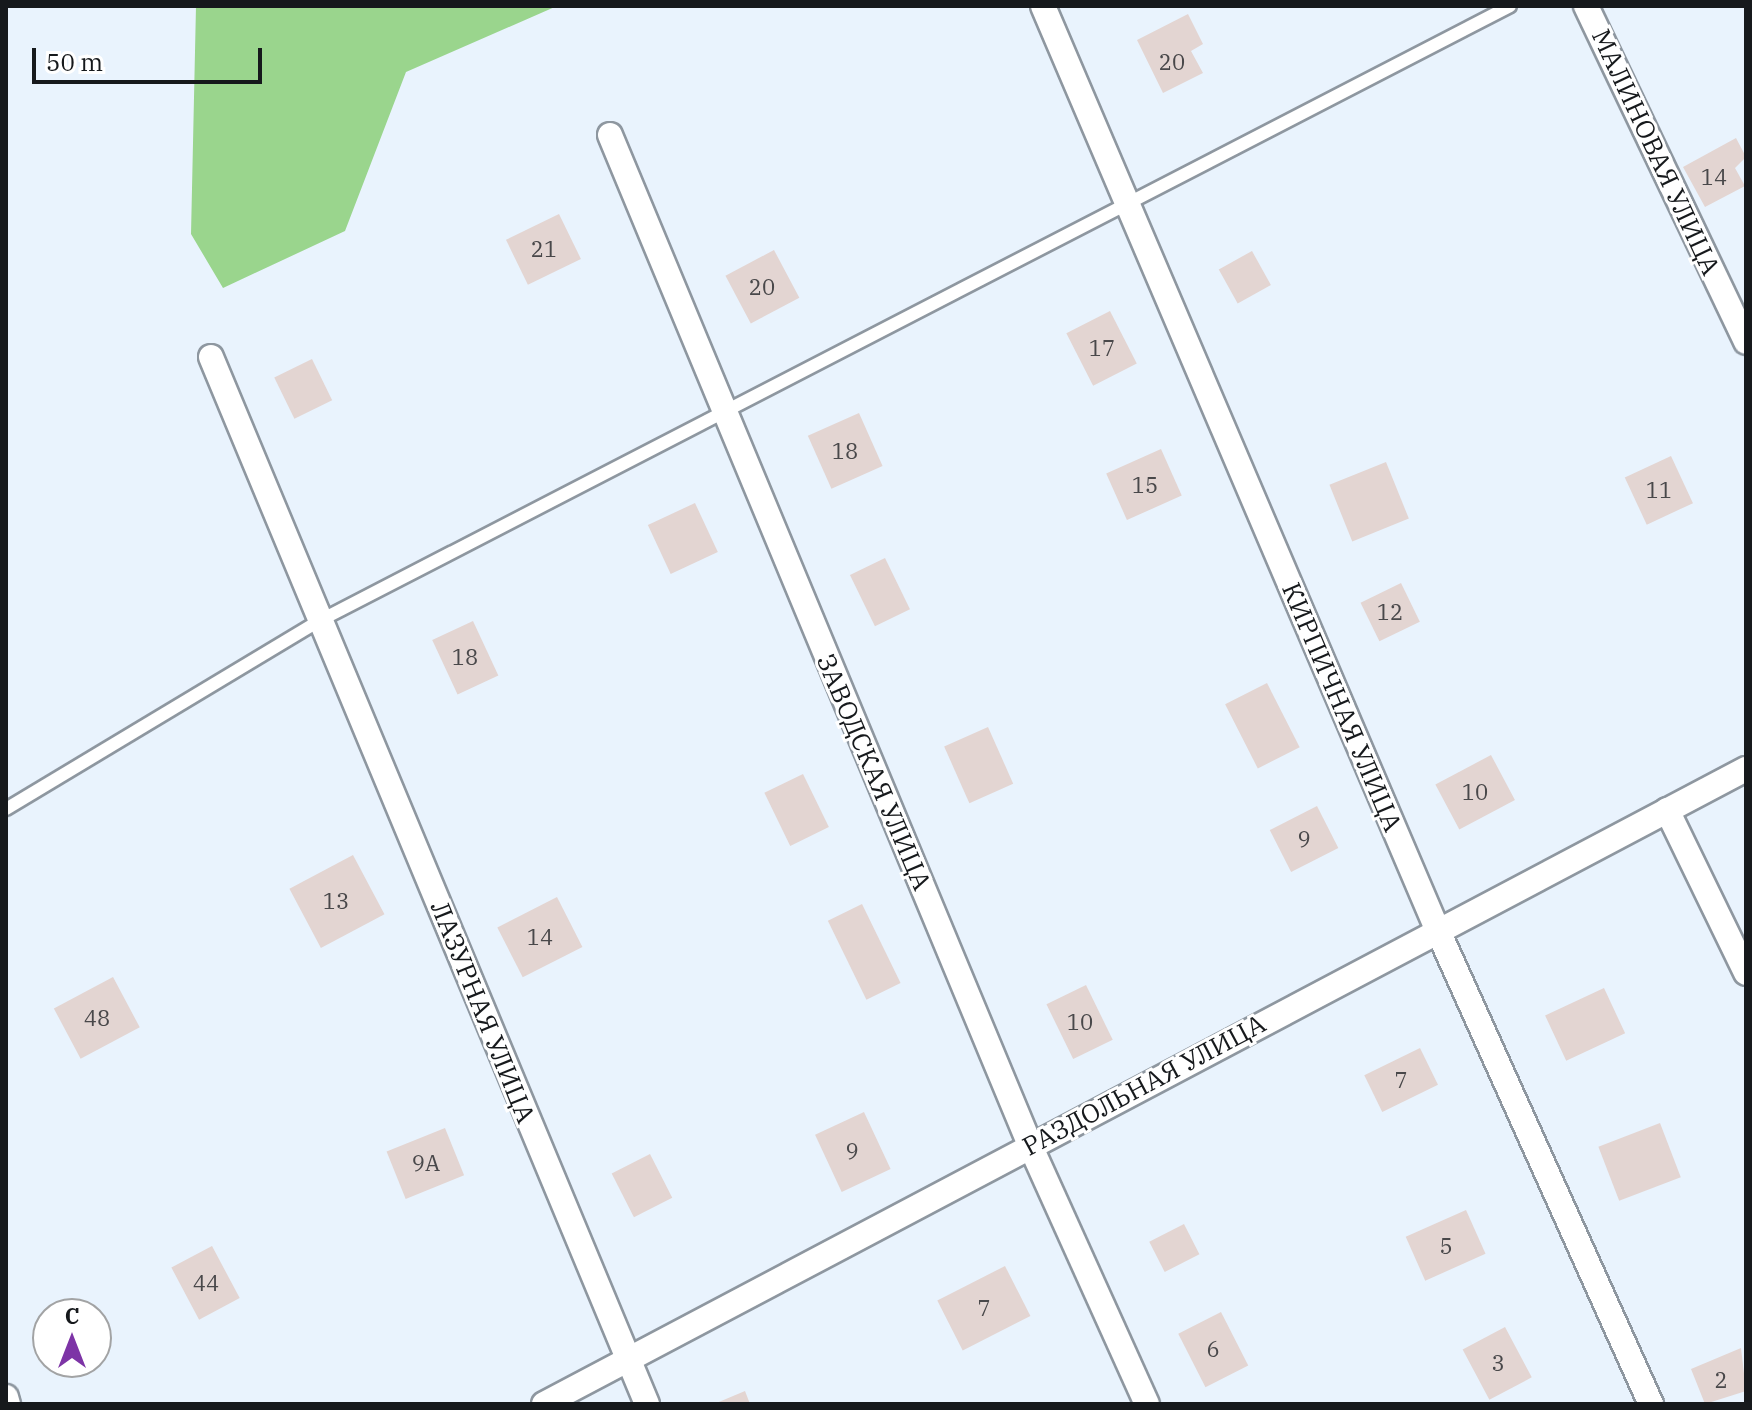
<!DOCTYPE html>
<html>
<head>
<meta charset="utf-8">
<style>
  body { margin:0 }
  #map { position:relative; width:1752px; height:1410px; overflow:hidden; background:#e9f3fd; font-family:"IBM Plex Serif",serif }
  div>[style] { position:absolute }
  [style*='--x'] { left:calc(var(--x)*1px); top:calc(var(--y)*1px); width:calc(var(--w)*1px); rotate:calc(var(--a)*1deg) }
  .forest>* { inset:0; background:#9ad58d }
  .building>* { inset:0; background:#e3d5d2; transform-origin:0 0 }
  .roads { filter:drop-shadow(2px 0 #8e97a0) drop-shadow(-2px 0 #8e97a0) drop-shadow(0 2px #8e97a0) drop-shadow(0 -2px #8e97a0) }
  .service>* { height:12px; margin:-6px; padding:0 6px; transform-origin:6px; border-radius:6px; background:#fff }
  .minor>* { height:24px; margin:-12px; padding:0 12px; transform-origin:12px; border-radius:12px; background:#fff }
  span { translate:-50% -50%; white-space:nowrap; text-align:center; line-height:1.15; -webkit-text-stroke:6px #fff; paint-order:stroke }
  .number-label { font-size:22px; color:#49484a }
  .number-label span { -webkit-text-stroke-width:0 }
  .street-label { font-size:26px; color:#16191c }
  .frame { position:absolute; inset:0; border:8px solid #16191c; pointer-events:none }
  .north { position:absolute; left:32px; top:1298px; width:80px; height:80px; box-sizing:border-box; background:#fff; border:2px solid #a2a3a4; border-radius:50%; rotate:0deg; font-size:22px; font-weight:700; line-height:32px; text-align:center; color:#16191c }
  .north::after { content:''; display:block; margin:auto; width:28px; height:36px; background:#7d34a6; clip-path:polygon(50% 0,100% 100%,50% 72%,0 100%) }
  .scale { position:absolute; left:32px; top:48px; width:230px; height:36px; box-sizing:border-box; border:4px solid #16191c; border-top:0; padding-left:10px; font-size:24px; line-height:28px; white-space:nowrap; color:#16191c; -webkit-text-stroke:6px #fff; paint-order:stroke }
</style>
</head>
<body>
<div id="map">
  <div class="forest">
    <i style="clip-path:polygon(196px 6px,557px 6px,406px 72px,345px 231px,223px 288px,191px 234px)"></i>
  </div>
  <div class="building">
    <i style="clip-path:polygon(1188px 14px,1203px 44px,1191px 51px,1203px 73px,1163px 93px,1137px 40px)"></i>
    <i style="clip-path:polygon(1736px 138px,1746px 157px,1735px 168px,1745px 186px,1705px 207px,1683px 167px)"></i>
    <i style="left:559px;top:214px;width:50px;height:59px;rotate:64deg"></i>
    <i style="left:774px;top:250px;width:54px;height:55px;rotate:62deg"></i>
    <i style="left:1252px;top:251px;width:39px;height:38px;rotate:61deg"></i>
    <i style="left:1110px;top:311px;width:59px;height:49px;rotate:63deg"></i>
    <i style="left:312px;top:359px;width:46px;height:42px;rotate:64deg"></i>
    <i style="left:859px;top:413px;width:58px;height:56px;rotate:66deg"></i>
    <i style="left:1161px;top:449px;width:51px;height:60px;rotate:66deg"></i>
    <i style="left:1671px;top:456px;width:52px;height:51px;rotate:65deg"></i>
    <i style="left:1386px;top:462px;width:61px;height:61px;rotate:68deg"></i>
    <i style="left:695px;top:503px;width:54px;height:52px;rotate:65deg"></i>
    <i style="left:885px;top:558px;width:57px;height:39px;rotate:64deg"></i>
    <i style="left:1401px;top:583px;width:43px;height:45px;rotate:64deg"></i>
    <i style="left:473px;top:621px;width:60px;height:45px;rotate:65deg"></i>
    <i style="left:1267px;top:683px;width:72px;height:47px;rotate:63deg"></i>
    <i style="left:988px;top:727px;width:62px;height:48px;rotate:66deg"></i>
    <i style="left:1491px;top:755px;width:51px;height:63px;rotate:62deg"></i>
    <i style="left:803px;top:774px;width:59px;height:43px;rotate:64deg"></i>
    <i style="left:1317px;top:806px;width:47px;height:53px;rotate:63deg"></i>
    <i style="left:353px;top:855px;width:67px;height:72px;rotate:62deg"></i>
    <i style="left:557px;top:897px;width:56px;height:67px;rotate:63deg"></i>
    <i style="left:862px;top:904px;width:88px;height:38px;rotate:64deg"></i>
    <i style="left:113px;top:977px;width:57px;height:67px;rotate:62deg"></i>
    <i style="left:1086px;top:985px;width:61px;height:44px;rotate:64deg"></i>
    <i style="left:1604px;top:988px;width:50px;height:65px;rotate:65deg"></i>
    <i style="left:1420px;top:1048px;width:41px;height:62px;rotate:64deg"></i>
    <i style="left:864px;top:1112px;width:63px;height:54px;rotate:65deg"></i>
    <i style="left:1660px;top:1123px;width:58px;height:66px;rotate:69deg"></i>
    <i style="left:445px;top:1128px;width:51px;height:63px;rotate:68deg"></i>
    <i style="left:650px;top:1154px;width:49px;height:43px;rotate:63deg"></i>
    <i style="left:1466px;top:1210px;width:48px;height:66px;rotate:66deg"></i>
    <i style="left:1184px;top:1224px;width:34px;height:39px;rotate:63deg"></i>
    <i style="left:212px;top:1246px;width:59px;height:46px;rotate:62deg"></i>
    <i style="left:1005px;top:1266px;width:56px;height:76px;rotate:63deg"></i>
    <i style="left:1221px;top:1312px;width:60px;height:48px;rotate:63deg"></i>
    <i style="left:1505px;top:1327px;width:57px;height:48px;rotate:62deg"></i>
    <i style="clip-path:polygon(1741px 1348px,1746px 1391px,1705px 1404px,1691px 1369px)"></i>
    <i style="clip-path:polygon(745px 1391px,750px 1404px,714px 1404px)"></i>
  </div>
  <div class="roads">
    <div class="service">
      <i style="--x:6;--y:809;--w:367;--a:-31"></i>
      <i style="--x:321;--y:620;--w:1338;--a:-27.31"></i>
    </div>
    <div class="minor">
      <i style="--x:1043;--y:6;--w:1006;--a:66.88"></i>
      <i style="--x:1438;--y:931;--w:519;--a:65.76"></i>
      <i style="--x:1586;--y:6;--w:372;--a:64.5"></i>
      <i style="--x:610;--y:135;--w:1094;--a:67.42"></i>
      <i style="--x:1030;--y:1145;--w:284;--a:65.7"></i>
      <i style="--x:211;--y:357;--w:1134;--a:67.39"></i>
      <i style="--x:1667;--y:810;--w:181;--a:64.1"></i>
      <i style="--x:6;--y:1397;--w:7;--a:74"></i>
      <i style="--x:544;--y:1404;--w:1359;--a:-27.85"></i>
    </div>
  </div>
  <div class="number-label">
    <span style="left:1172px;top:62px">20</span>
    <span style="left:1714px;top:177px">14</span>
    <span style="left:544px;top:249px">21</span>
    <span style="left:762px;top:287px">20</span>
    <span style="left:1102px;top:348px">17</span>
    <span style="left:845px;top:451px">18</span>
    <span style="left:1145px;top:485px">15</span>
    <span style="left:1659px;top:490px">11</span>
    <span style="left:1390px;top:612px">12</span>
    <span style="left:465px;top:657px">18</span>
    <span style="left:1475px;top:792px">10</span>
    <span style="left:1304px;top:839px">9</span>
    <span style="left:336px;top:901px">13</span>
    <span style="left:540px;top:937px">14</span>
    <span style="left:97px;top:1018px">48</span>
    <span style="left:1080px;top:1022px">10</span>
    <span style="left:1401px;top:1080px">7</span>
    <span style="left:852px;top:1151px">9</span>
    <span style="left:426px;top:1163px">9А</span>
    <span style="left:1446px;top:1246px">5</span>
    <span style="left:206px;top:1283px">44</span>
    <span style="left:984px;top:1308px">7</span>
    <span style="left:1213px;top:1349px">6</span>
    <span style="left:1498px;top:1363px">3</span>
    <span style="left:1721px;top:1380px">2</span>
  </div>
  <div class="street-label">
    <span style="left:1656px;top:152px;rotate:65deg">МАЛИНОВАЯ УЛИЦА</span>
    <span style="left:1342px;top:707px;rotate:67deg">КИРПИЧНАЯ УЛИЦА</span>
    <span style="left:874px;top:772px;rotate:67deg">ЗАВОДСКАЯ УЛИЦА</span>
    <span style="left:483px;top:1012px;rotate:68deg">ЛАЗУРНАЯ УЛИЦА</span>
    <span style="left:1144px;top:1085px;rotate:-28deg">РАЗДОЛЬНАЯ УЛИЦА</span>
  </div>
  <div class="frame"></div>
  <div class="north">С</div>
  <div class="scale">50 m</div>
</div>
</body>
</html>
